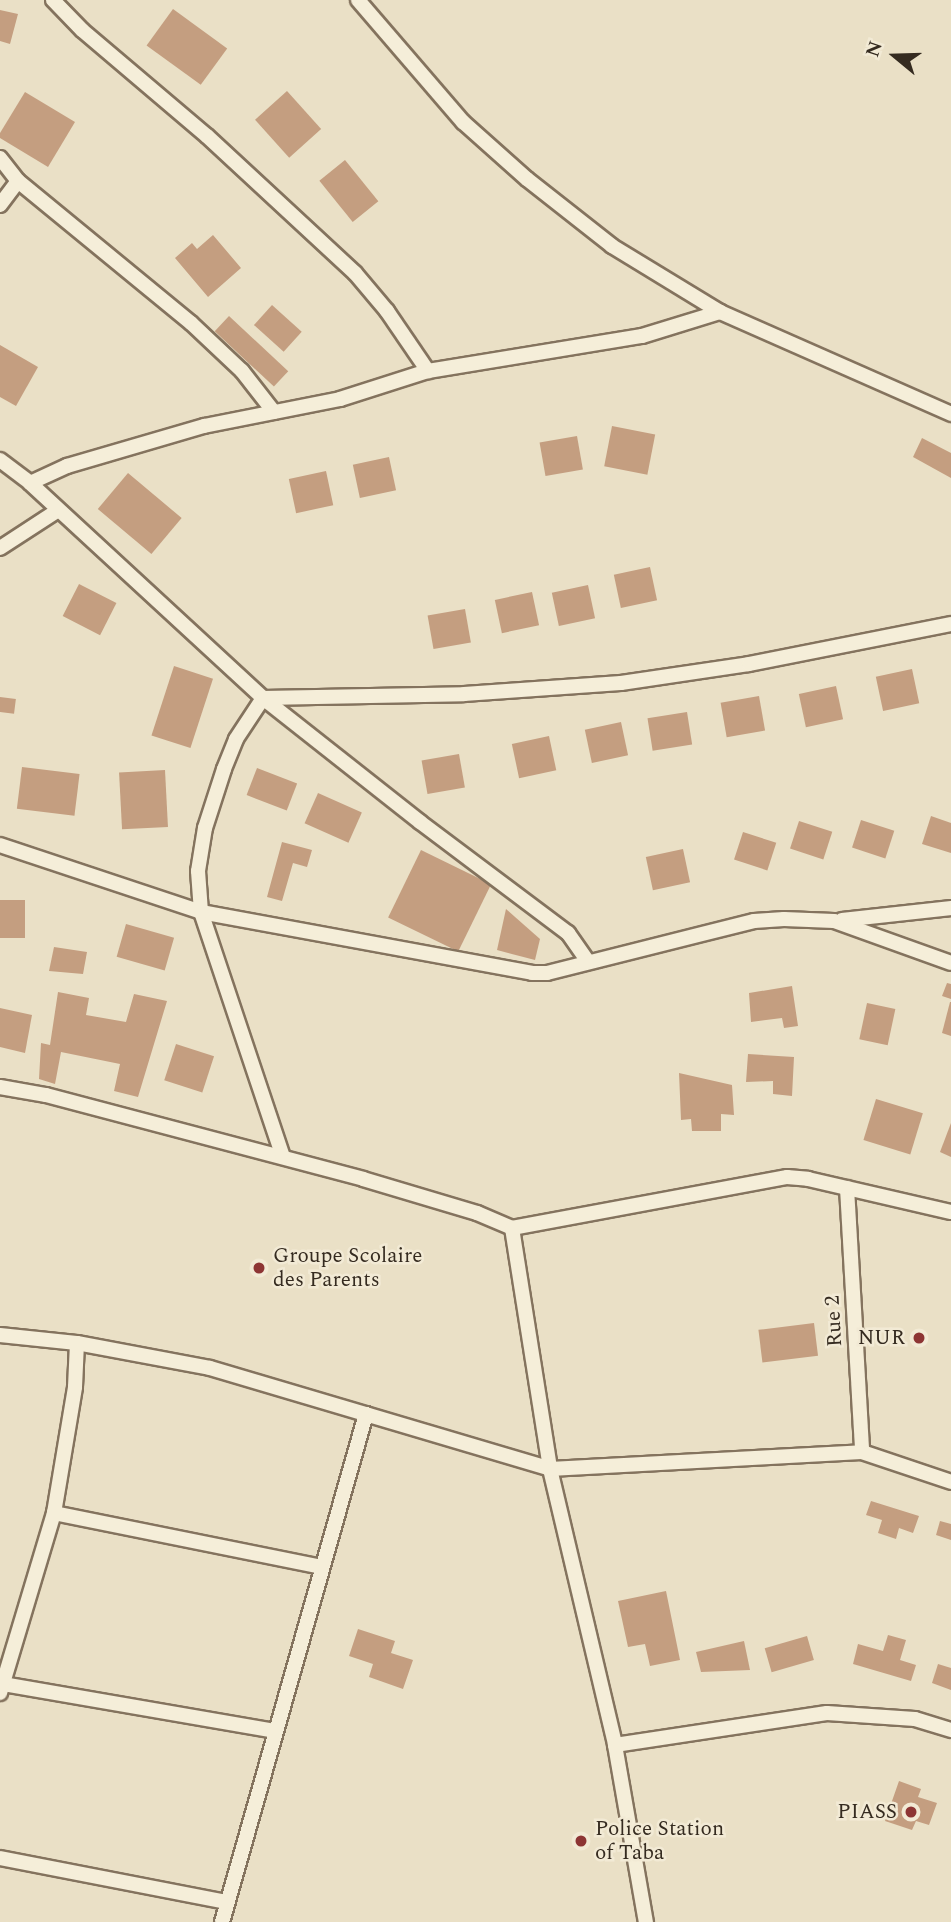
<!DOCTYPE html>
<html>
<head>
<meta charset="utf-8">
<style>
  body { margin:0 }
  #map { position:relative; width:951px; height:1922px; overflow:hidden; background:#eae0c6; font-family:Spectral,serif }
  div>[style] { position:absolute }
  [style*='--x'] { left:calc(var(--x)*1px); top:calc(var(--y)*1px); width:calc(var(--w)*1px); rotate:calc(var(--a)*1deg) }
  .building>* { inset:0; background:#c49e80; transform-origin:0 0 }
  .roads { filter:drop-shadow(2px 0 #84735e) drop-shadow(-2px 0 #84735e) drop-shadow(0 2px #84735e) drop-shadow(0 -2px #84735e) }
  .minor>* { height:14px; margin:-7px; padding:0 7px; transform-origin:7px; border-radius:7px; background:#f5eed9 }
  .dots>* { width:19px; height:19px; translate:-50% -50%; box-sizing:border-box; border:4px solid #f2ead5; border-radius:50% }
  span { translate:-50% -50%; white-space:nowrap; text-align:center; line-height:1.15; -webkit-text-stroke:5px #f2ead5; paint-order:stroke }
  .poi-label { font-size:21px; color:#352b20 }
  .left { translate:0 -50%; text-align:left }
  .right { translate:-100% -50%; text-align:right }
  .street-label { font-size:21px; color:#352b20 }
  .north { position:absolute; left:860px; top:21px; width:70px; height:70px; -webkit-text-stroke:5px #f2ead5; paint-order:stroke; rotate:289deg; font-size:19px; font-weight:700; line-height:28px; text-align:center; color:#352b20 }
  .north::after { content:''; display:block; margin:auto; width:24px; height:32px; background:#352b20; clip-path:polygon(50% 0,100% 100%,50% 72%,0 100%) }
</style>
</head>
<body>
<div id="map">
  <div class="building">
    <i style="left:173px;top:9px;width:67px;height:45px;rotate:36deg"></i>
    <i style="clip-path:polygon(0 10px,18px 14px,10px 44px,0 41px)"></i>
    <i style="left:287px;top:91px;width:51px;height:43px;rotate:48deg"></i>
    <i style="clip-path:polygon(25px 92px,75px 122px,48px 167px,0 138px,0 133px)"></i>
    <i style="left:345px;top:160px;width:53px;height:33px;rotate:51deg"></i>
    <i style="clip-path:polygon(213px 235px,241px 268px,208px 297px,175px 258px,192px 243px,197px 249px)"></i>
    <i style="left:272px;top:305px;width:40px;height:27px;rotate:42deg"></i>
    <i style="left:229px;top:316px;width:81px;height:21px;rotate:43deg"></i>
    <i style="clip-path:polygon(0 345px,38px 367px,16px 406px,0 397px)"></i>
    <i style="left:612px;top:426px;width:44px;height:41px;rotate:11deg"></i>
    <i style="left:577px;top:436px;width:34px;height:38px;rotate:80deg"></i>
    <i style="clip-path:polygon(922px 438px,951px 453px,951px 478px,913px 457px)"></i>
    <i style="left:389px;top:457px;width:34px;height:37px;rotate:78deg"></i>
    <i style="left:326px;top:471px;width:35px;height:38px;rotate:78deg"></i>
    <i style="left:128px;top:473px;width:70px;height:47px;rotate:40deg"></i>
    <i style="left:650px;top:567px;width:34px;height:37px;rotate:78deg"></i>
    <i style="left:79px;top:584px;width:42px;height:36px;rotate:27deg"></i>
    <i style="left:588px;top:585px;width:34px;height:37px;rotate:78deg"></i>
    <i style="left:532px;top:592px;width:34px;height:38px;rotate:78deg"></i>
    <i style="left:465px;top:609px;width:34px;height:38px;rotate:80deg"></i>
    <i style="left:174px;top:666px;width:41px;height:73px;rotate:18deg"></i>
    <i style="left:912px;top:669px;width:35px;height:37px;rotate:78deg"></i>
    <i style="left:836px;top:686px;width:34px;height:38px;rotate:78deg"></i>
    <i style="left:759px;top:696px;width:35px;height:39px;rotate:80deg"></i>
    <i style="left:0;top:697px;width:16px;height:15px;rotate:7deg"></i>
    <i style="left:687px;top:712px;width:33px;height:40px;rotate:81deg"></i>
    <i style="left:621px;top:722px;width:34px;height:37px;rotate:78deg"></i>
    <i style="left:549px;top:736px;width:35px;height:38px;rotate:78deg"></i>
    <i style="left:459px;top:754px;width:34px;height:38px;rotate:80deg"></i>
    <i style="left:22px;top:767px;width:58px;height:42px;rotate:7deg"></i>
    <i style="left:257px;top:768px;width:43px;height:29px;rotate:21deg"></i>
    <i style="left:165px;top:770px;width:57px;height:46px;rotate:87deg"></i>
    <i style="left:318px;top:793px;width:48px;height:33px;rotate:24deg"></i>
    <i style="clip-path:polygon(931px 816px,951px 823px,951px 853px,922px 844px)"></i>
    <i style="left:861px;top:820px;width:35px;height:29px;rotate:18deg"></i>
    <i style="left:799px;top:821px;width:35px;height:29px;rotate:18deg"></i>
    <i style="left:743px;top:832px;width:35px;height:29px;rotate:18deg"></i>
    <i style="clip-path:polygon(282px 842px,312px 850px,307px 867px,293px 863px,282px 901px,267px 897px)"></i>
    <i style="left:683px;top:849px;width:34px;height:38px;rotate:78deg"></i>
    <i style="left:421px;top:850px;width:78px;height:75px;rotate:26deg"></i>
    <i style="left:0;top:900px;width:25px;height:38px"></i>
    <i style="clip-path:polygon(506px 909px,540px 939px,535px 960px,497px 950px)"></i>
    <i style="left:126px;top:924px;width:50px;height:34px;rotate:16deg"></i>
    <i style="clip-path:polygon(54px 947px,87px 952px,83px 974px,49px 971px)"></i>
    <i style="clip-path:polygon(947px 983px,951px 984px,951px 999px,942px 996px)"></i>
    <i style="clip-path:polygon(792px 986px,798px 1026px,784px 1028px,782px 1018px,751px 1022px,749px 993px)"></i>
    <i style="clip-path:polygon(58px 992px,89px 998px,86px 1015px,126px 1022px,134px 994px,167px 1001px,138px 1097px,114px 1091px,120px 1064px,61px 1052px,55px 1084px,39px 1079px,41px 1043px,50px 1045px)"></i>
    <i style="clip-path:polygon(950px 1002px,951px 1002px,951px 1036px,942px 1033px)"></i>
    <i style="left:867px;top:1003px;width:29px;height:37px;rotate:12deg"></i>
    <i style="clip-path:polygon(0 1008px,32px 1015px,25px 1053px,0 1047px)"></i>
    <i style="left:176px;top:1044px;width:40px;height:38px;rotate:18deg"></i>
    <i style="clip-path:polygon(748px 1054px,794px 1057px,792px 1096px,773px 1094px,773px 1081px,746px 1082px)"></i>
    <i style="clip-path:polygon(679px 1073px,732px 1085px,734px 1115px,721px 1114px,721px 1131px,692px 1131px,691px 1119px,681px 1120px)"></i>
    <i style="left:876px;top:1099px;width:49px;height:43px;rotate:17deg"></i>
    <i style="clip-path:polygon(951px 1123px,951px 1157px,940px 1152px)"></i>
    <i style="left:814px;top:1323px;width:33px;height:56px;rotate:83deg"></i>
    <i style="clip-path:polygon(871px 1501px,919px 1516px,913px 1533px,899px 1528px,896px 1539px,878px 1533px,882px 1520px,866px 1515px)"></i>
    <i style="clip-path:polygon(940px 1521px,951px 1524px,951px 1540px,936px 1535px)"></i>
    <i style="clip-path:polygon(666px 1591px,680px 1660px,650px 1666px,645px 1644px,628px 1647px,618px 1601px)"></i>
    <i style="clip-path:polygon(358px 1629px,395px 1641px,391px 1653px,413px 1660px,403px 1689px,369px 1677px,373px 1664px,349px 1656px)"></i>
    <i style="clip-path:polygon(888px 1635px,906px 1640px,900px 1660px,916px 1665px,911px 1681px,853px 1664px,858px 1644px,883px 1651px)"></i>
    <i style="left:807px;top:1636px;width:25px;height:44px;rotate:74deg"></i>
    <i style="clip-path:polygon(744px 1641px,750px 1670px,701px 1672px,696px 1652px)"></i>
    <i style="clip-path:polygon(938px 1664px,951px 1668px,951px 1690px,932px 1683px)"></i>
    <i style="clip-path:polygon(899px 1781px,921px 1789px,918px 1797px,937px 1803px,929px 1825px,916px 1821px,912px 1830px,885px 1821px)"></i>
  </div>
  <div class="roads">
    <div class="minor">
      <i style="--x:53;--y:0;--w:42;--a:46"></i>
      <i style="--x:82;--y:30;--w:164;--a:40.3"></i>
      <i style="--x:207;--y:136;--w:202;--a:42.8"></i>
      <i style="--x:355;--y:273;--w:50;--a:49.9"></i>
      <i style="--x:387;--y:311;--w:73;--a:55.7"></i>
      <i style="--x:358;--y:0;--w:161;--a:49.3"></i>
      <i style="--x:463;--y:122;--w:86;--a:41.7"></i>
      <i style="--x:527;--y:179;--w:108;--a:38.2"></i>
      <i style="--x:612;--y:246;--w:127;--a:31.4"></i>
      <i style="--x:720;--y:312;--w:253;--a:23.8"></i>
      <i style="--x:0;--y:158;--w:29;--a:52"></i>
      <i style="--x:18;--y:181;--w:30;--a:127"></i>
      <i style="--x:18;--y:181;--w:224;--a:39.4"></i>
      <i style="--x:191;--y:323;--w:70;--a:43.3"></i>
      <i style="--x:242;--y:371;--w:52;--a:52"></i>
      <i style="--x:0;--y:460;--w:38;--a:37"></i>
      <i style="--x:30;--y:483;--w:317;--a:42.7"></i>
      <i style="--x:263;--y:698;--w:200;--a:38.3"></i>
      <i style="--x:420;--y:822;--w:185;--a:36.9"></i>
      <i style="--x:568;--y:933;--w:35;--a:55"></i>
      <i style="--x:30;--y:483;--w:41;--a:-24.7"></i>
      <i style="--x:67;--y:466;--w:143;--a:-16.3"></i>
      <i style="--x:204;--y:426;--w:139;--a:-11.2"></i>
      <i style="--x:340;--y:399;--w:92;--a:-17.7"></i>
      <i style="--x:428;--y:371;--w:217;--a:-9.3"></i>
      <i style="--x:642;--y:336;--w:82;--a:-17.1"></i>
      <i style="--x:0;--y:548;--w:68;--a:-33"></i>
      <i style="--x:0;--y:845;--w:212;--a:18.4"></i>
      <i style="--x:201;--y:912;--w:337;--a:10.4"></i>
      <i style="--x:532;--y:973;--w:15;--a:0"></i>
      <i style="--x:547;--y:973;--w:213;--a:-14.1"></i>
      <i style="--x:754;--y:921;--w:30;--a:-4"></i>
      <i style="--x:784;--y:919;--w:50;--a:2.3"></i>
      <i style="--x:834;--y:921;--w:124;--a:19.7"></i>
      <i style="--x:842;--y:920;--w:110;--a:-6.3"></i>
      <i style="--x:0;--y:1087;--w:47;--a:9.9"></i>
      <i style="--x:46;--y:1095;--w:328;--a:14.8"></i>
      <i style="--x:363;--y:1179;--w:119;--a:16.6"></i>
      <i style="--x:477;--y:1213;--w:38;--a:23"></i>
      <i style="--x:512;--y:1228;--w:244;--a:81"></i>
      <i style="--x:550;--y:1469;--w:284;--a:76.7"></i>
      <i style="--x:615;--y:1745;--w:180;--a:80.1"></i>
      <i style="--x:283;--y:1157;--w:258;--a:-108.5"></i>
      <i style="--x:201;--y:912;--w:41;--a:-94.2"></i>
      <i style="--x:198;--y:871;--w:44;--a:-80.8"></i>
      <i style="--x:205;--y:828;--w:62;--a:-72.1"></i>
      <i style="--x:224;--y:769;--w:32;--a:-68"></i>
      <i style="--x:236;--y:739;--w:49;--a:-56.6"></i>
      <i style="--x:263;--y:698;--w:201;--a:-1.1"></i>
      <i style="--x:464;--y:694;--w:157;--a:-4"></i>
      <i style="--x:621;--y:683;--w:129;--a:-8.4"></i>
      <i style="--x:749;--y:664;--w:206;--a:-11.2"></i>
      <i style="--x:847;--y:1188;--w:264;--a:86.7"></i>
      <i style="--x:512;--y:1228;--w:280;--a:-10.5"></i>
      <i style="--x:787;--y:1177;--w:21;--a:5"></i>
      <i style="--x:808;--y:1179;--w:147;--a:13"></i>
      <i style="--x:0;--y:1335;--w:77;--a:5.9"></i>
      <i style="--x:77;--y:1343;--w:135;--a:10.6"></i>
      <i style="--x:210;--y:1368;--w:355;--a:16.5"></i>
      <i style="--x:550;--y:1469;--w:312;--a:-3.1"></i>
      <i style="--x:862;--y:1452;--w:94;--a:18.6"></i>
      <i style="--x:54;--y:1513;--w:272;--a:11.4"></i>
      <i style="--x:3;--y:1684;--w:276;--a:9.8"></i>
      <i style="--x:0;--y:1693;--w:188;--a:-73.3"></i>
      <i style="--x:54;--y:1513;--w:128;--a:-80.5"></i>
      <i style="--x:75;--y:1387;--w:44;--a:-87.4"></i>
      <i style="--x:615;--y:1745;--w:214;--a:-8.6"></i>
      <i style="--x:827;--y:1713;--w:88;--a:3.9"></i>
      <i style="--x:915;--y:1719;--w:38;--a:17"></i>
      <i style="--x:0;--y:1858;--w:231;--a:11"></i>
      <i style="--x:222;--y:1922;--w:528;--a:-74.17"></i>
    </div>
  </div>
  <div class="dots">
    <i style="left:259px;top:1268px;background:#8d3534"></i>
    <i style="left:919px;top:1338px;background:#8d3534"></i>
    <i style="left:911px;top:1812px;background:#8d3534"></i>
    <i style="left:581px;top:1841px;background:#8d3534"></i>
  </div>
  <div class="poi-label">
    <span class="left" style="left:273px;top:1268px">Groupe Scolaire<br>des Parents</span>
    <span class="right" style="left:905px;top:1338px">NUR</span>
    <span class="right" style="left:897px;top:1812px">PIASS</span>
    <span class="left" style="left:595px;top:1841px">Police Station<br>of Taba</span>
  </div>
  <div class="street-label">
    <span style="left:834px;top:1321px;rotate:-93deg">Rue 2</span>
  </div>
  <div class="north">N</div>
</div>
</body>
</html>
